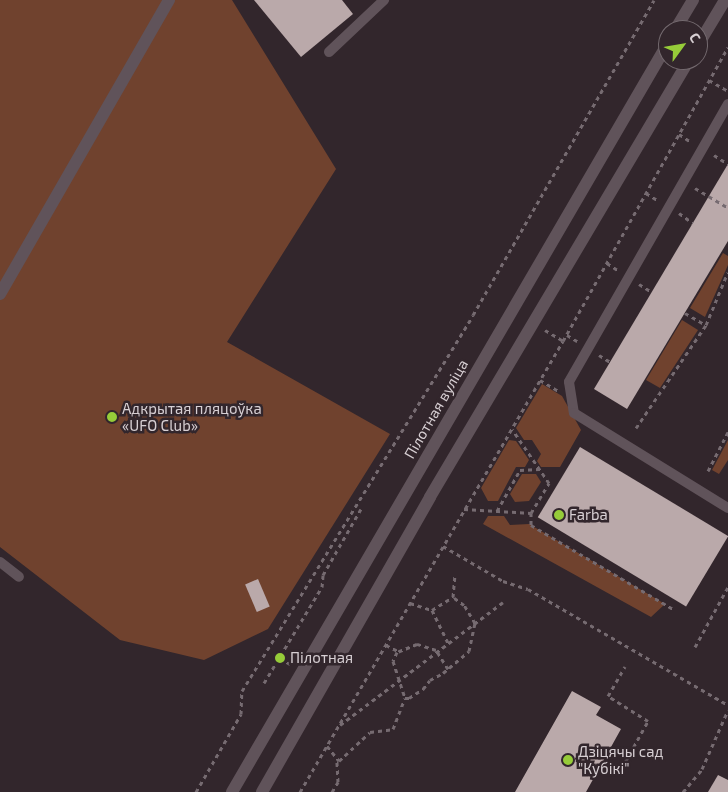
<!DOCTYPE html>
<html>
<head>
<meta charset="utf-8">
<style>
  body { margin:0 }
  #map { position:relative; width:728px; height:792px; overflow:hidden; background:#32262c; font-family:"Exo 2",sans-serif }
  div>[style] { position:absolute }
  [style*='--x'] { left:calc(var(--x)*1px); top:calc(var(--y)*1px); width:calc(var(--w)*1px); rotate:calc(var(--a)*1deg) }
  .green>* { inset:0; background:#70422e }
  .building>* { inset:0; background:#baa9aa; transform-origin:0 0 }
  .path>* { height:3px; margin-top:-1.5px; transform-origin:0; background:repeating-linear-gradient(90deg,#766b71 0 4px,transparent 0 8px) }
  .lane>* { height:10px; margin:-5px; padding:0 5px; transform-origin:5px; border-radius:5px; background:#60535a }
  .street>* { height:12px; margin:-6px; padding:0 6px; transform-origin:6px; border-radius:6px; background:#60535a }
  .dots>* { width:14px; height:14px; translate:-50% -50%; box-sizing:border-box; border:2px solid #32262c; border-radius:50% }
  span { translate:-50% -50%; white-space:nowrap; text-align:center; line-height:1.15; -webkit-text-stroke:5px #32262c; paint-order:stroke }
  .poi-label { font-size:15px; color:#d7cfd3 }
  .left { translate:0 -50%; text-align:left }
  .street-label { font-size:15px; color:#d7cfd3 }
  .north { position:absolute; left:658px; top:20px; width:50px; height:50px; box-sizing:border-box; background:#32262c; border:1px solid #746a6f; border-radius:50%; rotate:58deg; font-size:14px; font-weight:700; line-height:20px; text-align:center; color:#d7cfd3 }
  .north::after { content:''; display:block; margin:auto; width:18px; height:22px; background:#96cc39; clip-path:polygon(50% 0,100% 100%,50% 72%,0 100%) }
</style>
</head>
<body>
<div id="map">
  <div class="green">
    <i style="clip-path:polygon(0 0,232px 0,336px 169px,227px 342px,390px 434px,268px 629px,204px 660px,120px 640px,0 547px)"></i>
    <i style="clip-path:polygon(723px 253px,728px 256px,728px 265px,705px 317px,690px 308px)"></i>
    <i style="clip-path:polygon(682px 320px,698px 330px,660px 388px,646px 380px)"></i>
    <i style="clip-path:polygon(542px 384px,562px 396px,581px 430px,560px 467px,541px 467px,537px 461px,541px 454px,532px 440px,524px 440px,516px 428px)"></i>
    <i style="clip-path:polygon(509px 440px,516px 441px,529px 460px,525px 467px,516px 467px,498px 501px,488px 501px,481px 488px)"></i>
    <i style="clip-path:polygon(728px 440px,728px 460px,719px 474px,712px 470px)"></i>
    <i style="clip-path:polygon(522px 474px,536px 474px,541px 482px,529px 501px,515px 502px,510px 494px)"></i>
    <i style="clip-path:polygon(488px 516px,504px 516px,510px 525px,529px 524px,665px 604px,651px 617px,483px 524px)"></i>
  </div>
  <div class="building">
    <i style="clip-path:polygon(254px 0,342px 0,353px 14px,301px 57px)"></i>
    <i style="clip-path:polygon(728px 164px,728px 241px,627px 409px,594px 389px)"></i>
    <i style="left:580px;top:447px;width:173px;height:82px;rotate:31deg"></i>
    <i style="left:258px;top:579px;width:30px;height:14px;rotate:67deg"></i>
    <i style="clip-path:polygon(572px 691px,601px 707px,596px 715px,621px 729px,586px 792px,515px 792px)"></i>
    <i style="clip-path:polygon(718px 775px,728px 780px,728px 792px,708px 792px)"></i>
  </div>
  <div class="path">
    <i style="--x:709;--y:80;--w:22;--a:30"></i>
    <i style="--x:679;--y:134;--w:14;--a:34"></i>
    <i style="--x:714;--y:155;--w:17;--a:33"></i>
    <i style="--x:695;--y:188;--w:39;--a:31"></i>
    <i style="--x:646;--y:193;--w:15;--a:32"></i>
    <i style="--x:679;--y:213;--w:17;--a:36"></i>
    <i style="--x:607;--y:263;--w:14;--a:34"></i>
    <i style="--x:639;--y:284;--w:15;--a:32"></i>
    <i style="--x:685;--y:313;--w:24;--a:30"></i>
    <i style="--x:545;--y:330;--w:21;--a:31"></i>
    <i style="--x:567;--y:335;--w:12;--a:31"></i>
    <i style="--x:599;--y:355;--w:13;--a:32"></i>
    <i style="--x:540;--y:380;--w:21;--a:31"></i>
    <i style="--x:636;--y:428;--w:125;--a:-55.8"></i>
    <i style="--x:706;--y:325;--w:57;--a:-67.5"></i>
    <i style="--x:708;--y:471;--w:44;--a:-62.9"></i>
    <i style="--x:464;--y:509;--w:67;--a:3.4"></i>
    <i style="--x:531;--y:513;--w:35;--a:-59"></i>
    <i style="--x:549;--y:483;--w:65;--a:-124.4"></i>
    <i style="--x:497;--y:511;--w:47;--a:-60.7"></i>
    <i style="--x:520;--y:470;--w:19;--a:-3"></i>
    <i style="--x:531;--y:513;--w:12;--a:90"></i>
    <i style="--x:531;--y:525;--w:167;--a:30.6"></i>
    <i style="--x:443;--y:546;--w:69;--a:30.3"></i>
    <i style="--x:503;--y:581;--w:26;--a:18"></i>
    <i style="--x:528;--y:589;--w:231;--a:30.1"></i>
    <i style="--x:410;--y:603;--w:23;--a:18"></i>
    <i style="--x:432;--y:610;--w:25;--a:-32"></i>
    <i style="--x:432;--y:610;--w:37;--a:64"></i>
    <i style="--x:386;--y:645;--w:13;--a:27"></i>
    <i style="--x:695;--y:647;--w:68;--a:-61.2"></i>
    <i style="--x:280;--y:658;--w:12;--a:31"></i>
    <i style="--x:448;--y:669;--w:22;--a:-122"></i>
    <i style="--x:436;--y:650;--w:20;--a:-162"></i>
    <i style="--x:417;--y:644;--w:22;--a:158"></i>
    <i style="--x:397;--y:652;--w:10;--a:114"></i>
    <i style="--x:393;--y:661;--w:39;--a:72"></i>
    <i style="--x:405;--y:698;--w:4;--a:0"></i>
    <i style="--x:409;--y:698;--w:17;--a:-33"></i>
    <i style="--x:423;--y:689;--w:11;--a:-52"></i>
    <i style="--x:430;--y:680;--w:15;--a:-28"></i>
    <i style="--x:443;--y:673;--w:34;--a:-40"></i>
    <i style="--x:469;--y:651;--w:29;--a:-78"></i>
    <i style="--x:475;--y:623;--w:21;--a:-121"></i>
    <i style="--x:464;--y:605;--w:14;--a:-144"></i>
    <i style="--x:453;--y:597;--w:22;--a:-85"></i>
    <i style="--x:264;--y:683;--w:112;--a:-58.9"></i>
    <i style="--x:322;--y:587;--w:12;--a:-85"></i>
    <i style="--x:323;--y:575;--w:76;--a:-60.1"></i>
    <i style="--x:340;--y:725;--w:204;--a:-37"></i>
    <i style="--x:327;--y:746;--w:19;--a:51"></i>
    <i style="--x:339;--y:761;--w:42;--a:-43.1"></i>
    <i style="--x:370;--y:732;--w:23;--a:-7"></i>
    <i style="--x:393;--y:729;--w:33;--a:-69"></i>
    <i style="--x:618;--y:775;--w:62;--a:-60.9"></i>
    <i style="--x:648;--y:721;--w:47;--a:-148"></i>
    <i style="--x:608;--y:696;--w:34;--a:-60"></i>
    <i style="--x:196;--y:792;--w:90;--a:-60"></i>
    <i style="--x:241;--y:714;--w:23;--a:-88"></i>
    <i style="--x:242;--y:691;--w:441;--a:-58.4"></i>
    <i style="--x:473;--y:315;--w:363;--a:-60.1"></i>
    <i style="--x:300;--y:792;--w:522;--a:-59.75"></i>
    <i style="--x:563;--y:341;--w:337;--a:-60.7"></i>
    <i style="--x:332;--y:792;--w:12;--a:-59"></i>
    <i style="--x:338;--y:782;--w:21;--a:-93"></i>
    <i style="--x:683;--y:792;--w:30;--a:-50"></i>
    <i style="--x:702;--y:769;--w:64;--a:-66.2"></i>
  </div>
  <div class="lane">
    <i style="--x:329;--y:52;--w:76;--a:-43.4"></i>
    <i style="--x:728;--y:104;--w:320;--a:119.8"></i>
    <i style="--x:569;--y:382;--w:31;--a:81"></i>
    <i style="--x:574;--y:413;--w:181;--a:31.7"></i>
    <i style="--x:0;--y:562;--w:24;--a:38"></i>
  </div>
  <div class="street">
    <i style="--x:675;--y:30;--w:35;--a:-59"></i>
    <i style="--x:698;--y:45;--w:52;--a:-59"></i>
    <i style="--x:0;--y:294;--w:339;--a:-60.1"></i>
    <i style="--x:232;--y:792;--w:867;--a:-59.8"></i>
    <i style="--x:262;--y:792;--w:339;--a:-60.3"></i>
    <i style="--x:430;--y:497;--w:508;--a:-59.35"></i>
  </div>
  <div class="dots">
    <i style="left:112px;top:417px;background:#96cc39"></i>
    <i style="left:559px;top:515px;background:#96cc39"></i>
    <i style="left:280px;top:658px;background:#96cc39"></i>
    <i style="left:568px;top:760px;background:#96cc39"></i>
  </div>
  <div class="poi-label">
    <span class="left" style="left:122px;top:417px">Адкрытая пляцоўка<br>«UFO Club»</span>
    <span class="left" style="left:569px;top:515px">Farba</span>
    <span class="left" style="left:290px;top:658px">Пілотная</span>
    <span class="left" style="left:578px;top:760px">Дзіцячы сад<br>"Кубікі"</span>
  </div>
  <div class="street-label">
    <span style="left:436px;top:409px;rotate:-60deg">Пілотная вуліца</span>
  </div>
  <div class="north">С</div>
</div>
</body>
</html>
